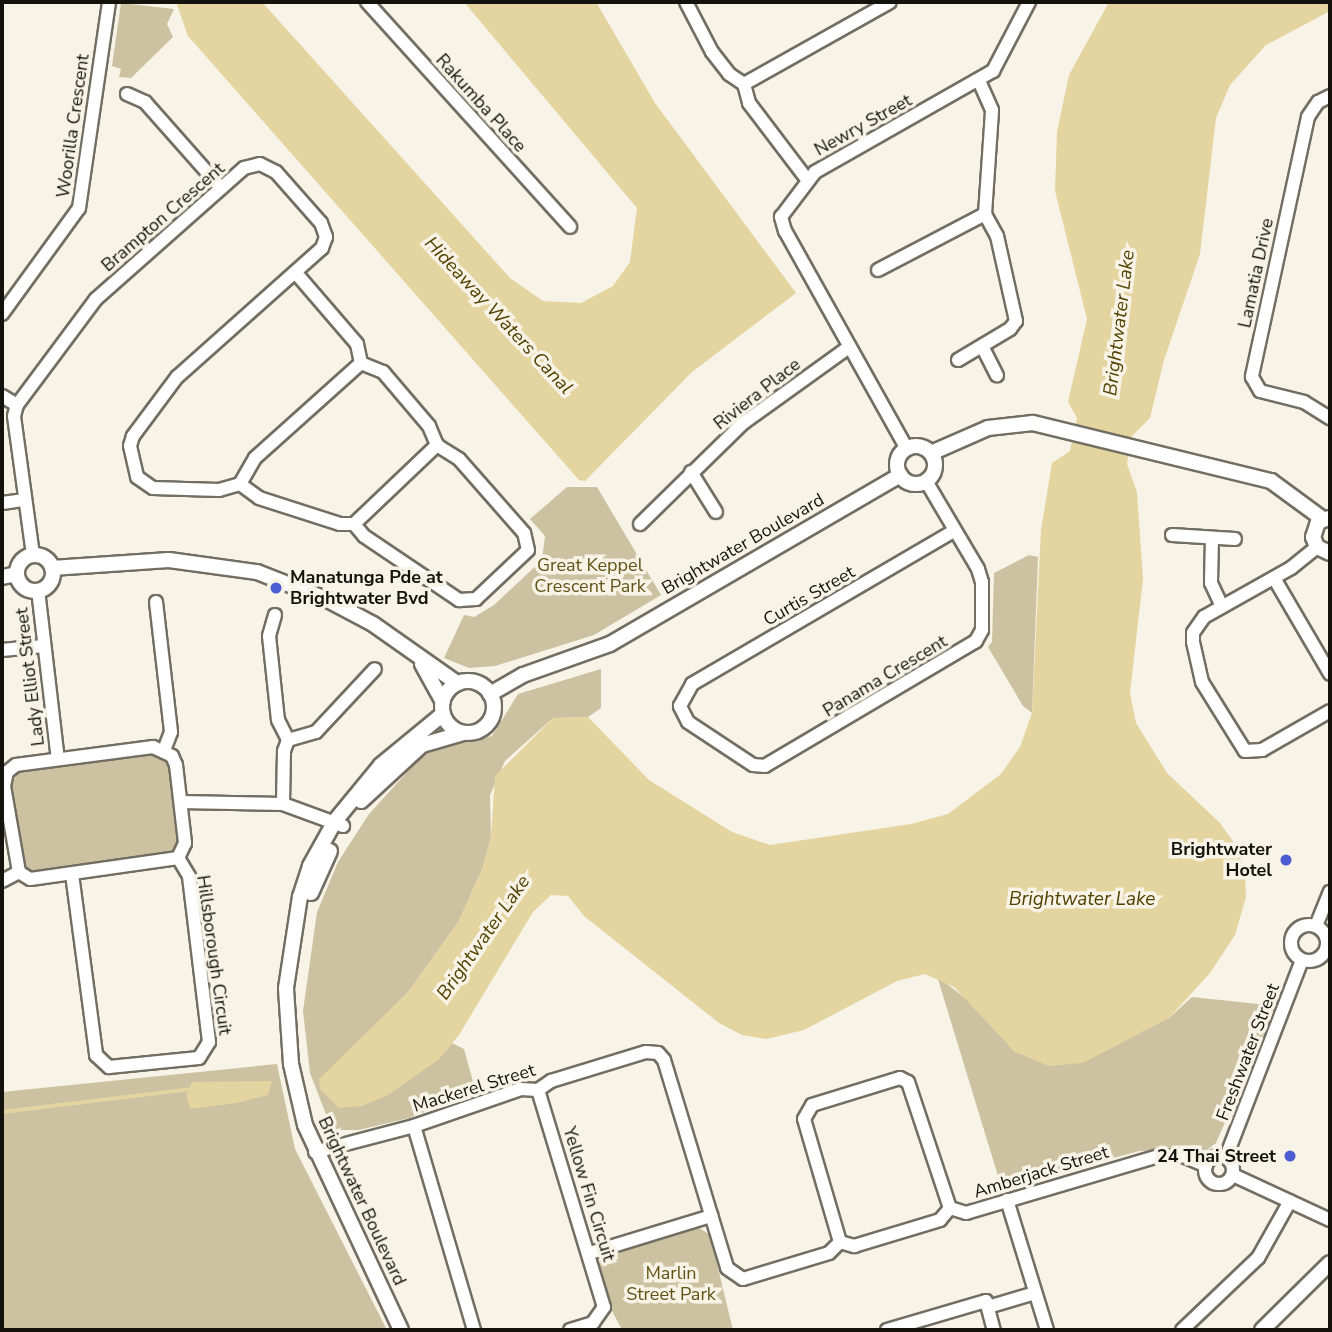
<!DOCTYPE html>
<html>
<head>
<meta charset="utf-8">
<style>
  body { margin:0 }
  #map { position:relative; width:1332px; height:1332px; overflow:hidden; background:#f7f3e6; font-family:"Nunito Sans",sans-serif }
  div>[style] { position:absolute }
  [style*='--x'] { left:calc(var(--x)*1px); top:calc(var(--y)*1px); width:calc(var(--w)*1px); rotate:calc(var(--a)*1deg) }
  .green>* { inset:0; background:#ccc2a1 }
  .water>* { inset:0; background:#e4d4a0 }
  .stream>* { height:3.5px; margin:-1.75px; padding:0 1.75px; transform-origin:1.75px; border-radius:1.75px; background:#e4d4a0 }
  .roads { filter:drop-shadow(2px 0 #726e62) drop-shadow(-2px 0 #726e62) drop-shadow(0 2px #726e62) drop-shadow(0 -2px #726e62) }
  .minor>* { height:12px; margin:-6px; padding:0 6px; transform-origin:6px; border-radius:6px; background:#fff }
  .minor>.ring { margin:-6px; padding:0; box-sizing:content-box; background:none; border:12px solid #fff; border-radius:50% }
  .tertiary>* { height:14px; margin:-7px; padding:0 7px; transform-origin:7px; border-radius:7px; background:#fff }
  .tertiary>.ring { margin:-7px; padding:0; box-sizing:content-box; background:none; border:14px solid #fff; border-radius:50% }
  .dots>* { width:19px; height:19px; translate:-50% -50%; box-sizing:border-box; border:4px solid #f7f3e6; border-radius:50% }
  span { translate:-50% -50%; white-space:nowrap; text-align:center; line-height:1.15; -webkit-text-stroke:7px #f7f3e6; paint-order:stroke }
  .street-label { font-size:18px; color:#13120d }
  .park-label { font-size:18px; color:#635215 }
  .poi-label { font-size:18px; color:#13120d; font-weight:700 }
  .left { translate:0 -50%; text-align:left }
  .right { translate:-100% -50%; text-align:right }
  .water-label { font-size:19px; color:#524100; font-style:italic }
  .frame { position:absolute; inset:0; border:4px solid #13120d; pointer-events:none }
</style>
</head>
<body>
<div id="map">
  <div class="green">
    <i style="clip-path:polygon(121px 3px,174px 9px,167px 24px,173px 37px,131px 78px,119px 77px,121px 69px,112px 66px)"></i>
    <i style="clip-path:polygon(567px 487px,597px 487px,661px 595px,594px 635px,495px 666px,469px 668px,444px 658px,464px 615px,474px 617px,494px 605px,542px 560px,545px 536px,530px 519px)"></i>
    <i style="clip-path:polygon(1029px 555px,1038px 557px,1032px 713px,1023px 706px,988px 647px,992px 642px,994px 573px)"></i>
    <i style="clip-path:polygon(601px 669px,601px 708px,588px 717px,553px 718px,505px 761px,490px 795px,491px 837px,483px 867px,459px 921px,409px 991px,325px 1077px,331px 1100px,438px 1060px,452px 1043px,464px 1049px,476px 1093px,409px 1118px,359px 1130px,332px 1130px,310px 1073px,303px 1011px,317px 912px,338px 862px,369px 814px,419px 759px,435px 749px,492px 736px,518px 694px)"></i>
    <i style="clip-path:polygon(153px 753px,167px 759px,170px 766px,180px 845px,175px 853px,35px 874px,22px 868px,10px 787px,18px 772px)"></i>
    <i style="clip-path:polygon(937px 976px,970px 1002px,1015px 1052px,1169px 1018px,1192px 997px,1276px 1006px,1216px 1143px,1207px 1150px,1139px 1151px,1002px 1189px)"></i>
    <i style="clip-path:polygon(277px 1064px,295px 1149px,387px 1330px,2px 1330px,2px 1092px)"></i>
    <i style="clip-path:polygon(698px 1227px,710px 1235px,733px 1330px,622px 1330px,610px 1307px,599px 1262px,605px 1255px)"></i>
  </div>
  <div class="water">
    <i style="clip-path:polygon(176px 2px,262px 2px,510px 278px,543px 301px,581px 303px,613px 286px,630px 262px,637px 208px,464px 2px,596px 2px,655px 103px,796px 293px,692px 372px,585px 481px,579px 480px,188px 36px)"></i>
    <i style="clip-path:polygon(1109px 2px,1330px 2px,1330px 11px,1266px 45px,1230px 85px,1216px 118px,1200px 254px,1164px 360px,1150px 418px,1132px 436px,1127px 464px,1137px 492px,1143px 579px,1130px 693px,1136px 723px,1167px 773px,1220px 823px,1237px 847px,1245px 871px,1246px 897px,1235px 935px,1210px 973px,1169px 1018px,1083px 1063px,1049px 1066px,1015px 1052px,954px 987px,925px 974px,897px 981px,804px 1030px,766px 1039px,742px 1035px,719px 1023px,584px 916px,568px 896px,551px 895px,533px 912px,459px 1035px,438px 1060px,388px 1095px,362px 1106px,339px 1108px,320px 1089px,319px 1079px,409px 991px,459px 921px,483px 867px,491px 837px,495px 776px,553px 718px,588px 717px,649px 780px,732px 832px,770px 845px,911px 824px,948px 814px,1001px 774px,1020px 747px,1032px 713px,1041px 530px,1052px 463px,1070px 451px,1077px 418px,1068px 402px,1087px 319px,1055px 191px,1057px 132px,1069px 75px)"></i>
    <i style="clip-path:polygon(272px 1081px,268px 1095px,236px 1103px,190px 1109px,186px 1095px,192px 1082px)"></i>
  </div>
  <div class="stream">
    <i style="--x:2;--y:1112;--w:190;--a:-6.9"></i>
  </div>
  <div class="roads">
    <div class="minor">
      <i style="--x:367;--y:2;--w:303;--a:47.9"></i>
      <i style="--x:686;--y:2;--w:56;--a:62.5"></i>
      <i style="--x:712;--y:52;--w:28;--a:52"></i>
      <i style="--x:729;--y:74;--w:18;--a:34"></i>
      <i style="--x:744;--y:84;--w:20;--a:75"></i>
      <i style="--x:749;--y:103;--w:94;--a:52.8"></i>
      <i style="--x:744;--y:84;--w:167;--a:-29.3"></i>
      <i style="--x:127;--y:94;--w:20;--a:24"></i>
      <i style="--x:145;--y:102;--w:115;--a:48.5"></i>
      <i style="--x:1330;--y:96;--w:13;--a:153"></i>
      <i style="--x:1318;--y:102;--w:18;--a:124"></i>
      <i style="--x:1308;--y:117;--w:266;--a:102.2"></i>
      <i style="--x:1252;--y:377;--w:16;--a:60"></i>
      <i style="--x:1260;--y:391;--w:45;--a:14"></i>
      <i style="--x:1304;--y:402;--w:31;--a:32"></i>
      <i style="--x:878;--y:270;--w:121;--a:-27.6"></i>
      <i style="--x:2;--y:314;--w:131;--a:-54"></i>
      <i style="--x:79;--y:208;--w:208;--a:-81.7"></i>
      <i style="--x:982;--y:346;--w:33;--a:63"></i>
      <i style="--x:958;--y:360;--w:61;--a:-30.8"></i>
      <i style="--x:1010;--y:329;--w:10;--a:-53"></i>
      <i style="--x:1016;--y:321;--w:87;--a:-102.6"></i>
      <i style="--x:997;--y:236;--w:25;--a:-119"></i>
      <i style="--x:985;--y:214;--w:104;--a:-86.1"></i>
      <i style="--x:992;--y:110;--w:32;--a:-114"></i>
      <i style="--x:2;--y:396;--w:17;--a:31"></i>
      <i style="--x:907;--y:449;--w:250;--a:-119.2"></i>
      <i style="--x:785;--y:231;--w:15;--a:-106"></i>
      <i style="--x:781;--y:217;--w:56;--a:-52.9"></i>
      <i style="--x:815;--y:172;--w:205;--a:-29.6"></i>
      <i style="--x:993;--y:71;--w:78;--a:-62.4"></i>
      <i style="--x:691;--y:472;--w:47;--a:58"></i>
      <i style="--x:926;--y:481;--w:102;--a:59.4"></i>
      <i style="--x:978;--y:569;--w:14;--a:73"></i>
      <i style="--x:982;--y:582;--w:48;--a:90"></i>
      <i style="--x:982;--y:630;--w:13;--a:119"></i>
      <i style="--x:976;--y:641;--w:245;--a:149.4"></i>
      <i style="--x:765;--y:766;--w:12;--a:-175"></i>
      <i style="--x:753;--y:765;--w:78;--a:-146.5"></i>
      <i style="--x:688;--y:722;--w:18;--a:-117"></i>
      <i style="--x:680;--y:706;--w:25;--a:-61"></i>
      <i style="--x:692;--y:684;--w:303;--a:-30.3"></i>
      <i style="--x:240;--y:484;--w:24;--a:36"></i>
      <i style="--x:259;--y:498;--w:85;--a:17.8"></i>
      <i style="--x:340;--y:524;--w:14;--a:0"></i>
      <i style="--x:354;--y:524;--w:16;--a:50"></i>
      <i style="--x:364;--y:536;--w:115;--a:34"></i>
      <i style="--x:459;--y:600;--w:17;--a:-3"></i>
      <i style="--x:476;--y:599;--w:71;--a:-43.3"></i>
      <i style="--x:528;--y:550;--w:17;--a:-103"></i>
      <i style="--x:524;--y:533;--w:98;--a:-131.3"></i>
      <i style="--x:459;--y:459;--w:26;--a:-148"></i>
      <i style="--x:437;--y:445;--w:21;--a:-113"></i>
      <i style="--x:429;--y:426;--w:71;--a:-130.4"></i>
      <i style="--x:383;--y:372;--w:24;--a:-158"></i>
      <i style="--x:361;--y:363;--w:19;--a:-102"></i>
      <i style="--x:357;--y:344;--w:94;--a:-130.7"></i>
      <i style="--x:240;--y:484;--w:30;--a:-60"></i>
      <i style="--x:255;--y:458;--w:142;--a:-41.9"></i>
      <i style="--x:2;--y:503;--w:21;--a:-8"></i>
      <i style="--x:354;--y:524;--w:115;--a:-43.6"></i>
      <i style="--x:640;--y:524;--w:143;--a:-44.4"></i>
      <i style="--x:742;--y:424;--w:132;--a:-35.7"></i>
      <i style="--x:1172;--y:535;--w:63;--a:3.6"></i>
      <i style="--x:1212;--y:538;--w:45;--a:91.3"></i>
      <i style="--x:1211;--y:583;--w:26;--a:65"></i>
      <i style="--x:1317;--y:547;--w:33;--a:141"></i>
      <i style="--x:1291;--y:568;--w:100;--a:150.6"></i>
      <i style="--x:1204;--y:617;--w:19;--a:125"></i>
      <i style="--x:1193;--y:633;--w:9;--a:90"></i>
      <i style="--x:1193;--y:642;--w:41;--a:77.3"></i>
      <i style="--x:1202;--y:682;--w:81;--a:58.1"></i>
      <i style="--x:1245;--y:751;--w:17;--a:-3"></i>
      <i style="--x:1262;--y:750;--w:78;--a:-29.8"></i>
      <i style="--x:33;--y:555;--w:140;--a:-97.8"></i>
      <i style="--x:14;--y:416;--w:11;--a:-75"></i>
      <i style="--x:17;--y:405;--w:132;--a:-53.3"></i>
      <i style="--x:96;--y:299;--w:198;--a:-41.5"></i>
      <i style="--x:244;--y:168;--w:16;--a:-14"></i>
      <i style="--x:260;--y:164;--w:18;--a:27"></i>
      <i style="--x:276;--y:172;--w:68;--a:48.6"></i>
      <i style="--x:321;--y:223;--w:15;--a:70"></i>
      <i style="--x:326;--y:237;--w:12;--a:110"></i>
      <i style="--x:322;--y:248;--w:194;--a:138.3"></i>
      <i style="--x:177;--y:377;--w:74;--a:126.7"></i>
      <i style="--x:133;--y:436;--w:10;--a:107"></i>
      <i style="--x:130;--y:446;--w:32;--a:77"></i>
      <i style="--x:137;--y:477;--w:19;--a:35"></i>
      <i style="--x:153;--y:488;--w:66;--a:1.7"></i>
      <i style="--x:219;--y:490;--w:22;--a:-16"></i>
      <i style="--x:1274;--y:578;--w:111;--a:59.7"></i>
      <i style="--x:38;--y:590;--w:170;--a:83.3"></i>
      <i style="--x:156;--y:602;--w:131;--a:83.4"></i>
      <i style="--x:171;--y:732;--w:19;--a:111"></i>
      <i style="--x:275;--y:615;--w:22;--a:106"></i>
      <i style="--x:269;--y:636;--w:84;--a:83.9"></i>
      <i style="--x:278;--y:720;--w:22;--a:63"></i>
      <i style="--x:288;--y:740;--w:12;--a:110"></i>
      <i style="--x:284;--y:751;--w:53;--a:91.1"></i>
      <i style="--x:2;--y:650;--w:42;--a:-5.4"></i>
      <i style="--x:288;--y:740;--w:29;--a:-16"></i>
      <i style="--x:316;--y:732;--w:86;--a:-46.9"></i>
      <i style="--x:153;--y:747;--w:21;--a:25"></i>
      <i style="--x:172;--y:756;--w:10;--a:66"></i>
      <i style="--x:176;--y:765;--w:79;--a:83.4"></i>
      <i style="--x:185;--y:843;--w:17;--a:115"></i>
      <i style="--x:178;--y:858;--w:149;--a:171.9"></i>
      <i style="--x:30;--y:879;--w:13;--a:-148"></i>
      <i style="--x:19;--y:872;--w:87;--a:-99.9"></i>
      <i style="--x:4;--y:786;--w:14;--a:-78"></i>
      <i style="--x:7;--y:772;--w:11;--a:-38"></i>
      <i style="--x:16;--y:765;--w:138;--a:-7.5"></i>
      <i style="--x:181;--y:802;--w:102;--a:1.1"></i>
      <i style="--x:283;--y:804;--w:64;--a:20.1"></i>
      <i style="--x:72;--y:874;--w:183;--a:82.4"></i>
      <i style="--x:96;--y:1055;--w:18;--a:43"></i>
      <i style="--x:109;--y:1067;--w:90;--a:-5.7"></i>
      <i style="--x:199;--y:1058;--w:19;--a:-58"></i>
      <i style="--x:209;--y:1042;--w:167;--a:-96.9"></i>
      <i style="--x:189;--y:876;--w:21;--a:-121"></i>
      <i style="--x:2;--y:881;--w:19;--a:-28"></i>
      <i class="ring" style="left:1291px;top:925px;width:24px;height:24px"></i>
      <i style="--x:1316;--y:926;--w:37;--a:-68"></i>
      <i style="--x:538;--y:1090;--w:227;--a:73.1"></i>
      <i style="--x:604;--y:1307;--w:19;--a:125"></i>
      <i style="--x:593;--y:1323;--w:24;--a:163"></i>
      <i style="--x:414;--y:1126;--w:213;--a:73.6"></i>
      <i style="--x:315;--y:1152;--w:102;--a:-14.7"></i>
      <i style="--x:414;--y:1126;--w:113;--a:-19.1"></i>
      <i style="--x:521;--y:1089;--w:17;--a:3"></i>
      <i style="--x:538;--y:1090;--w:16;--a:-35"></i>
      <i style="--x:551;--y:1081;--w:99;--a:-17"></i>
      <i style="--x:646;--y:1052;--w:12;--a:5"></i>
      <i style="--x:658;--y:1053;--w:9;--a:49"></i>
      <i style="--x:664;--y:1060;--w:217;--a:73.1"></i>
      <i style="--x:727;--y:1268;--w:19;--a:35"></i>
      <i style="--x:743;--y:1279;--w:90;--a:-16.8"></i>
      <i style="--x:829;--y:1253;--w:16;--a:-45"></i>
      <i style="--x:840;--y:1242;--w:15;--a:16"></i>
      <i style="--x:854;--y:1246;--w:90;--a:-16.8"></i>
      <i style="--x:940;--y:1220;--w:16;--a:-50"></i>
      <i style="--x:950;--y:1208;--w:17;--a:17"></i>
      <i style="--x:966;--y:1213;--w:200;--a:-16.5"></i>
      <i style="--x:1158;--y:1156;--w:25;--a:0"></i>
      <i style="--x:1183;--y:1156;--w:25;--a:23"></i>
      <i class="ring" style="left:1205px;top:1156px;width:16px;height:16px"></i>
      <i style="--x:1226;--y:1157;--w:211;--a:-68.9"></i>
      <i style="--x:1233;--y:1175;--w:107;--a:24.9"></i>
      <i style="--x:1007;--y:1200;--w:136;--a:72.9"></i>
      <i style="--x:840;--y:1242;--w:128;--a:-106.3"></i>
      <i style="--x:804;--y:1119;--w:16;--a:-60"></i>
      <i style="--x:812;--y:1105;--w:92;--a:-17.1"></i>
      <i style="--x:900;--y:1078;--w:9;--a:27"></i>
      <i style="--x:908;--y:1082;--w:133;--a:71.6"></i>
      <i style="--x:590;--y:1253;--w:127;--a:-17"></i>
      <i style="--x:988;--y:1307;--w:49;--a:-16.6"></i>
      <i style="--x:887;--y:1330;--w:103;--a:-16.3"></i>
      <i style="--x:986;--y:1301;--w:30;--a:75"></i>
      <i style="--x:1182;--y:1330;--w:105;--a:-43.5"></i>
      <i style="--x:1258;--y:1258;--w:65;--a:-60.7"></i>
    </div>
    <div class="tertiary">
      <i class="ring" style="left:897px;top:446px;width:24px;height:24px"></i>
      <i style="--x:931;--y:453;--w:62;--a:-23.7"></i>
      <i style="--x:988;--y:428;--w:45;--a:-6.3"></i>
      <i style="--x:1033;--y:423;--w:245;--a:13.7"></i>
      <i style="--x:1271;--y:481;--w:64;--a:36.2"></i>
      <i style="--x:1329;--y:518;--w:12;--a:160"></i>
      <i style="--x:1318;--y:522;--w:16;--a:108"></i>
      <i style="--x:1313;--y:537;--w:11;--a:68"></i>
      <i style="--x:1317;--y:547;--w:14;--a:25"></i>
      <i class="ring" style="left:17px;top:555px;width:22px;height:22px"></i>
      <i style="--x:52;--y:568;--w:117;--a:-3.9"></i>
      <i style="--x:169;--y:560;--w:89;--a:7.8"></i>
      <i style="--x:257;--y:572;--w:74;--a:21.4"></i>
      <i style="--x:326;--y:599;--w:53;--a:28"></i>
      <i style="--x:373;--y:624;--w:103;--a:35.1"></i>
      <i style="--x:2;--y:577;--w:15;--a:-11"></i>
      <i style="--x:422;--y:664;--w:43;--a:61.1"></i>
      <i class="ring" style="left:442px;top:681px;width:38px;height:38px"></i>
      <i style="--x:490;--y:694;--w:38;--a:-30"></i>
      <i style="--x:523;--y:675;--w:92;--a:-19.6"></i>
      <i style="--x:610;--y:644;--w:336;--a:-30.2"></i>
      <i style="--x:361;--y:801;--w:83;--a:-42.6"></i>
      <i style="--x:422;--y:745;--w:43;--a:-16.3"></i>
      <i style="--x:311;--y:893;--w:46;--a:-65.7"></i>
      <i style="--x:401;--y:1330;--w:226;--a:-115.1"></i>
      <i style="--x:305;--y:1125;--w:63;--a:-102.9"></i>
      <i style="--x:291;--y:1064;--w:76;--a:-93.8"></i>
      <i style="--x:286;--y:988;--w:92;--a:-81.3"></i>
      <i style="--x:300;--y:897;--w:33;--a:-72"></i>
      <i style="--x:310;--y:866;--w:51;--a:-60.9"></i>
      <i style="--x:335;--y:821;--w:72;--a:-50.6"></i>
      <i style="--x:381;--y:765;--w:80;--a:-39.4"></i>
      <i style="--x:1262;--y:1330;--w:95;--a:-44.6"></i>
    </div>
  </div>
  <div class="dots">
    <i style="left:276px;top:588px;background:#4c5dd2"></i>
    <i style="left:1286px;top:860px;background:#4c5dd2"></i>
    <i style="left:1290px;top:1156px;background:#4c5dd2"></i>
  </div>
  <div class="street-label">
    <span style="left:481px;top:103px;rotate:48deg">Rakumba Place</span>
    <span style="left:863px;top:125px;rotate:-29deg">Newry Street</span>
    <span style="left:73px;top:126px;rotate:-82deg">Woorilla Crescent</span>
    <span style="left:163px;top:217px;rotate:-41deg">Brampton Crescent</span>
    <span style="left:1256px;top:273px;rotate:-78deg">Lamatia Drive</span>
    <span style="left:757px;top:394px;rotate:-38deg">Riviera Place</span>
    <span style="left:743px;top:544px;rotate:-30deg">Brightwater Boulevard</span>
    <span style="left:809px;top:596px;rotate:-30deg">Curtis Street</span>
    <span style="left:885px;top:676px;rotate:-31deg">Panama Crescent</span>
    <span style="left:30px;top:677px;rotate:-97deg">Lady Elliot Street</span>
    <span style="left:214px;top:955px;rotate:82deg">Hillsborough Circuit</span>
    <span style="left:1248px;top:1052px;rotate:-69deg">Freshwater Street</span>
    <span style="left:474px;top:1088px;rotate:-17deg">Mackerel Street</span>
    <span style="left:1041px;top:1172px;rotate:-17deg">Amberjack Street</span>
    <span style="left:589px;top:1194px;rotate:73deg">Yellow Fin Circuit</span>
    <span style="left:362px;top:1201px;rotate:65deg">Brightwater Boulevard</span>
  </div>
  <div class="park-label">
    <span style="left:590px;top:576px">Great Keppel<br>Crescent Park</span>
    <span style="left:671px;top:1284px">Marlin<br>Street Park</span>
  </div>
  <div class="poi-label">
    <span class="left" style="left:290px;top:588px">Manatunga Pde at<br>Brightwater Bvd</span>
    <span class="right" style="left:1272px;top:860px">Brightwater<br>Hotel</span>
    <span class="right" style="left:1276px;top:1156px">24 Thai Street</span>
  </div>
  <div class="water-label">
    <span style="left:498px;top:316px;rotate:47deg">Hideaway Waters Canal</span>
    <span style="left:1120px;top:323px;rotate:-83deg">Brightwater Lake</span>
    <span style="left:1082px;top:900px">Brightwater Lake</span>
    <span style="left:484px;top:938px;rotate:-55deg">Brightwater Lake</span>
  </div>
  <div class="frame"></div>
</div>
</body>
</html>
